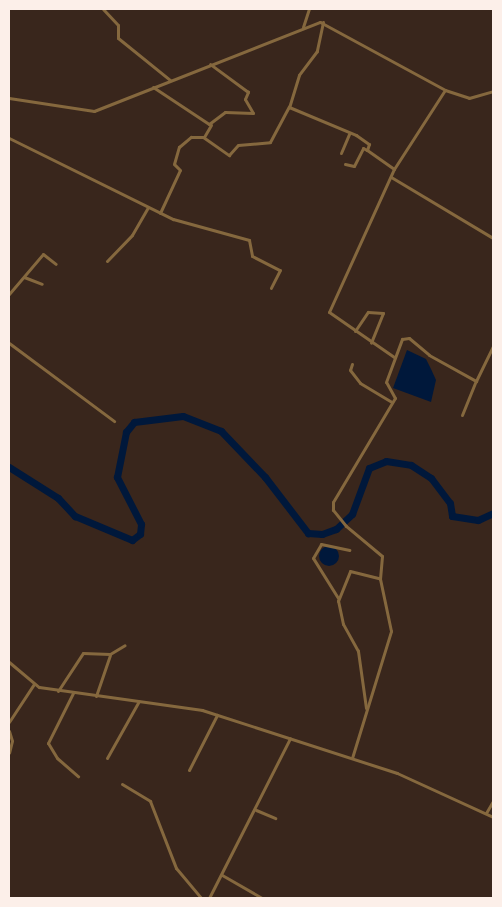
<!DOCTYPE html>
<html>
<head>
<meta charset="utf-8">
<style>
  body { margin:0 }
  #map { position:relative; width:502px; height:907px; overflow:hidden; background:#39261c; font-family:"Titillium Web",sans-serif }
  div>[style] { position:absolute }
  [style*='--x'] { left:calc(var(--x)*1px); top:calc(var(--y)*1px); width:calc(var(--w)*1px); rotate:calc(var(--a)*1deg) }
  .water>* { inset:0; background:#00183b }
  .round { border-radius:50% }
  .river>* { height:7px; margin:-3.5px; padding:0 3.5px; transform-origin:3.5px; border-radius:3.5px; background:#00183b }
  .minor>* { height:3px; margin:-1.5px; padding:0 1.5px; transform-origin:1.5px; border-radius:1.5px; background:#85683e }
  span { translate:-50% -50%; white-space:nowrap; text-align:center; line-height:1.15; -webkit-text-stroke:4px #39261c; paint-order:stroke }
  .frame { position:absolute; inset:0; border:10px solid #fcefe9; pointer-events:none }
</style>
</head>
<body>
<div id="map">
  <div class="water">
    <i style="clip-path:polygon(407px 350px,426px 359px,431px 369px,436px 380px,431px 402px,393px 388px)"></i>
    <i class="round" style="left:319px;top:546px;width:20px;height:20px"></i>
  </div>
  <div class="river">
    <i style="--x:9;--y:467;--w:58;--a:32.3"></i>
    <i style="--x:58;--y:498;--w:25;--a:47"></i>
    <i style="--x:75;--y:516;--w:62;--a:22.8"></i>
    <i style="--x:132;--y:540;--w:10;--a:-37"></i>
    <i style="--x:140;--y:534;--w:10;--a:-84"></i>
    <i style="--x:141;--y:524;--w:53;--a:-117.1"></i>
    <i style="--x:117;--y:477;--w:46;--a:-78.7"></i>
    <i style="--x:126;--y:432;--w:13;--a:-51"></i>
    <i style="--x:134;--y:422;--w:49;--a:-7"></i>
    <i style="--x:183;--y:416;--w:41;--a:21.5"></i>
    <i style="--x:221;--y:431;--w:64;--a:46.3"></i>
    <i style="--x:265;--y:477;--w:71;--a:52.5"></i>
    <i style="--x:308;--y:533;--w:14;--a:4"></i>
    <i style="--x:322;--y:534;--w:15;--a:-20"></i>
    <i style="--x:336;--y:529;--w:22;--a:-43"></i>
    <i style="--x:352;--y:514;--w:49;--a:-69.7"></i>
    <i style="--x:369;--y:468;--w:18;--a:-22"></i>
    <i style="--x:386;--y:461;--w:25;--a:9"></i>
    <i style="--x:411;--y:465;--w:24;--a:33"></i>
    <i style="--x:431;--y:478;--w:31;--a:53"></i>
    <i style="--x:450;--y:503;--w:13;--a:81"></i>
    <i style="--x:452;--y:516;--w:26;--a:9"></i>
    <i style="--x:478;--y:520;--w:17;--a:-25"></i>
  </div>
  <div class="minor">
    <i style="--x:103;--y:9;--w:22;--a:47"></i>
    <i style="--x:118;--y:25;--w:13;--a:90"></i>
    <i style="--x:118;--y:38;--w:67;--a:38.9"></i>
    <i style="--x:323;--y:22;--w:30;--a:102"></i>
    <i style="--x:317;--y:51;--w:30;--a:127"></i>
    <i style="--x:299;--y:75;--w:34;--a:107"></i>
    <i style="--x:289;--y:107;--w:73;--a:22.7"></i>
    <i style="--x:356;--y:135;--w:16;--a:35"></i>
    <i style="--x:369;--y:144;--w:6;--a:108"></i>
    <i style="--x:367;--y:150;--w:33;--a:35"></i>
    <i style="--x:303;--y:27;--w:19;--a:-72"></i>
    <i style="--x:153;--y:87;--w:67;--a:33.5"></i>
    <i style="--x:209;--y:124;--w:20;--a:-37"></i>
    <i style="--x:225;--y:112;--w:28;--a:2"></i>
    <i style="--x:253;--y:113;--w:16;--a:-120"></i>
    <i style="--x:245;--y:99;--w:8;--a:-67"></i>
    <i style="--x:248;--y:92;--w:47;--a:-143.6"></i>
    <i style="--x:9;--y:98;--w:86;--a:8.7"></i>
    <i style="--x:94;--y:111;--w:243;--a:-21.5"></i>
    <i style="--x:320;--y:22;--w:142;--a:28.5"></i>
    <i style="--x:445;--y:90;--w:25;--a:18"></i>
    <i style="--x:469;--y:98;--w:25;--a:-16"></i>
    <i style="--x:203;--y:137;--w:32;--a:35"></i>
    <i style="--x:229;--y:155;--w:13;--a:-48"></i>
    <i style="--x:238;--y:145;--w:32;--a:-5"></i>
    <i style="--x:270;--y:142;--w:40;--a:-62"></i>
    <i style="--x:9;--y:138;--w:183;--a:26.3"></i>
    <i style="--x:173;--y:219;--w:79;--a:15.4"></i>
    <i style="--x:249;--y:240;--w:16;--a:79"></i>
    <i style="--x:252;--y:256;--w:31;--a:27"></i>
    <i style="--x:280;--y:270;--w:20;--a:117"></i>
    <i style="--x:341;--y:153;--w:21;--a:-67"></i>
    <i style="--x:345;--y:164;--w:9;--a:13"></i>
    <i style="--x:354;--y:166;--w:20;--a:-63"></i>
    <i style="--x:363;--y:148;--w:4;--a:27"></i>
    <i style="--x:391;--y:177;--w:119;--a:30.9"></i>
    <i style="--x:160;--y:213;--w:47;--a:-65.1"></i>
    <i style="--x:180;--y:170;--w:8;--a:-135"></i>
    <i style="--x:174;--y:164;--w:18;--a:-74"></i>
    <i style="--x:179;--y:147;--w:16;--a:-40"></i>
    <i style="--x:191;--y:137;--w:13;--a:0"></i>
    <i style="--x:204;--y:137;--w:14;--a:-60"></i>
    <i style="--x:107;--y:261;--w:36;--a:-46"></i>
    <i style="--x:132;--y:235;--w:32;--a:-60"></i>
    <i style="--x:24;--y:277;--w:19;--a:21"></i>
    <i style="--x:9;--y:294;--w:52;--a:-49.6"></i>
    <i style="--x:43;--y:254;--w:16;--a:38"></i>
    <i style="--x:355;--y:331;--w:23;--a:-56"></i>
    <i style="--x:368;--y:312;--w:15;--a:4"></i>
    <i style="--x:383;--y:313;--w:32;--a:112"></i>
    <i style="--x:9;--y:343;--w:131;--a:36.6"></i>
    <i style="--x:394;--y:357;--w:79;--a:-145.3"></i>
    <i style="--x:329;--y:312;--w:157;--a:-65.6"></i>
    <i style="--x:394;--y:169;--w:94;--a:-57.2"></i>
    <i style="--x:352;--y:364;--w:6;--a:108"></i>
    <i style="--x:350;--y:370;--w:16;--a:52"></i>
    <i style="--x:360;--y:383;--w:37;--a:31"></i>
    <i style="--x:462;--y:415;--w:37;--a:-68"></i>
    <i style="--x:338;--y:598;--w:47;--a:-122"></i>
    <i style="--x:313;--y:558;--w:16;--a:-60"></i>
    <i style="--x:321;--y:544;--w:29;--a:12"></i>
    <i style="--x:9;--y:662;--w:39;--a:40"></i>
    <i style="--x:39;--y:687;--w:165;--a:8"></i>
    <i style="--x:202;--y:710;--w:205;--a:17.9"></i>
    <i style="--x:397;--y:773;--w:106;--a:24.6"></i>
    <i style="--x:58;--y:691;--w:45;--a:-56.7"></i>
    <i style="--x:83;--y:653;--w:27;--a:2"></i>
    <i style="--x:110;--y:654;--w:17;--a:-31"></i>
    <i style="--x:73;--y:693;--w:56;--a:116.6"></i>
    <i style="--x:48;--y:743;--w:17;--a:59"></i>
    <i style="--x:57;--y:758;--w:28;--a:41"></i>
    <i style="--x:96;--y:696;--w:43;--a:-71.1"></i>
    <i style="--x:366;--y:708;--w:58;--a:-98"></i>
    <i style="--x:358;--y:651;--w:31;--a:-119"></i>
    <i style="--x:343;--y:624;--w:24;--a:-102"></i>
    <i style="--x:338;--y:601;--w:32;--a:-68"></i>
    <i style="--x:350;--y:571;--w:30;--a:14"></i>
    <i style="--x:9;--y:722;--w:45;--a:-56.7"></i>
    <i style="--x:9;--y:731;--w:10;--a:73"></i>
    <i style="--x:12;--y:741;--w:12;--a:104"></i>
    <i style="--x:107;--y:758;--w:65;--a:-60.7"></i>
    <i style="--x:352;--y:758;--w:133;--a:-72.9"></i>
    <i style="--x:391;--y:631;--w:53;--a:-101.9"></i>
    <i style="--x:380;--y:579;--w:23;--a:-85"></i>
    <i style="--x:382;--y:556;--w:47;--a:-140.2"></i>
    <i style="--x:346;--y:526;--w:21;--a:-129"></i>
    <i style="--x:333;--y:510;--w:8;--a:-90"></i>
    <i style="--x:333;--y:502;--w:121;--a:-59.2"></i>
    <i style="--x:395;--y:398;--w:18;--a:-119"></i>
    <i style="--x:386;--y:382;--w:46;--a:-69.6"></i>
    <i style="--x:402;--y:339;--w:7;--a:-8"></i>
    <i style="--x:409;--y:338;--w:26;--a:40"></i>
    <i style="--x:429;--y:355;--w:54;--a:29"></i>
    <i style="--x:476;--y:381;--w:39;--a:-64"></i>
    <i style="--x:189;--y:770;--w:62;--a:-63"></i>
    <i style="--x:122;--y:784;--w:33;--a:31"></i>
    <i style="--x:150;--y:801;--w:72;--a:68.8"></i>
    <i style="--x:176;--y:868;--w:39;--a:50"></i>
    <i style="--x:256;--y:810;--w:21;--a:23"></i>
    <i style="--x:486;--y:813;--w:14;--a:-60"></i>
    <i style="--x:222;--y:875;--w:46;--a:29.9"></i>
    <i style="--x:209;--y:898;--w:179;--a:-63.1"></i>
  </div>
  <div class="frame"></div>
</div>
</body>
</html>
